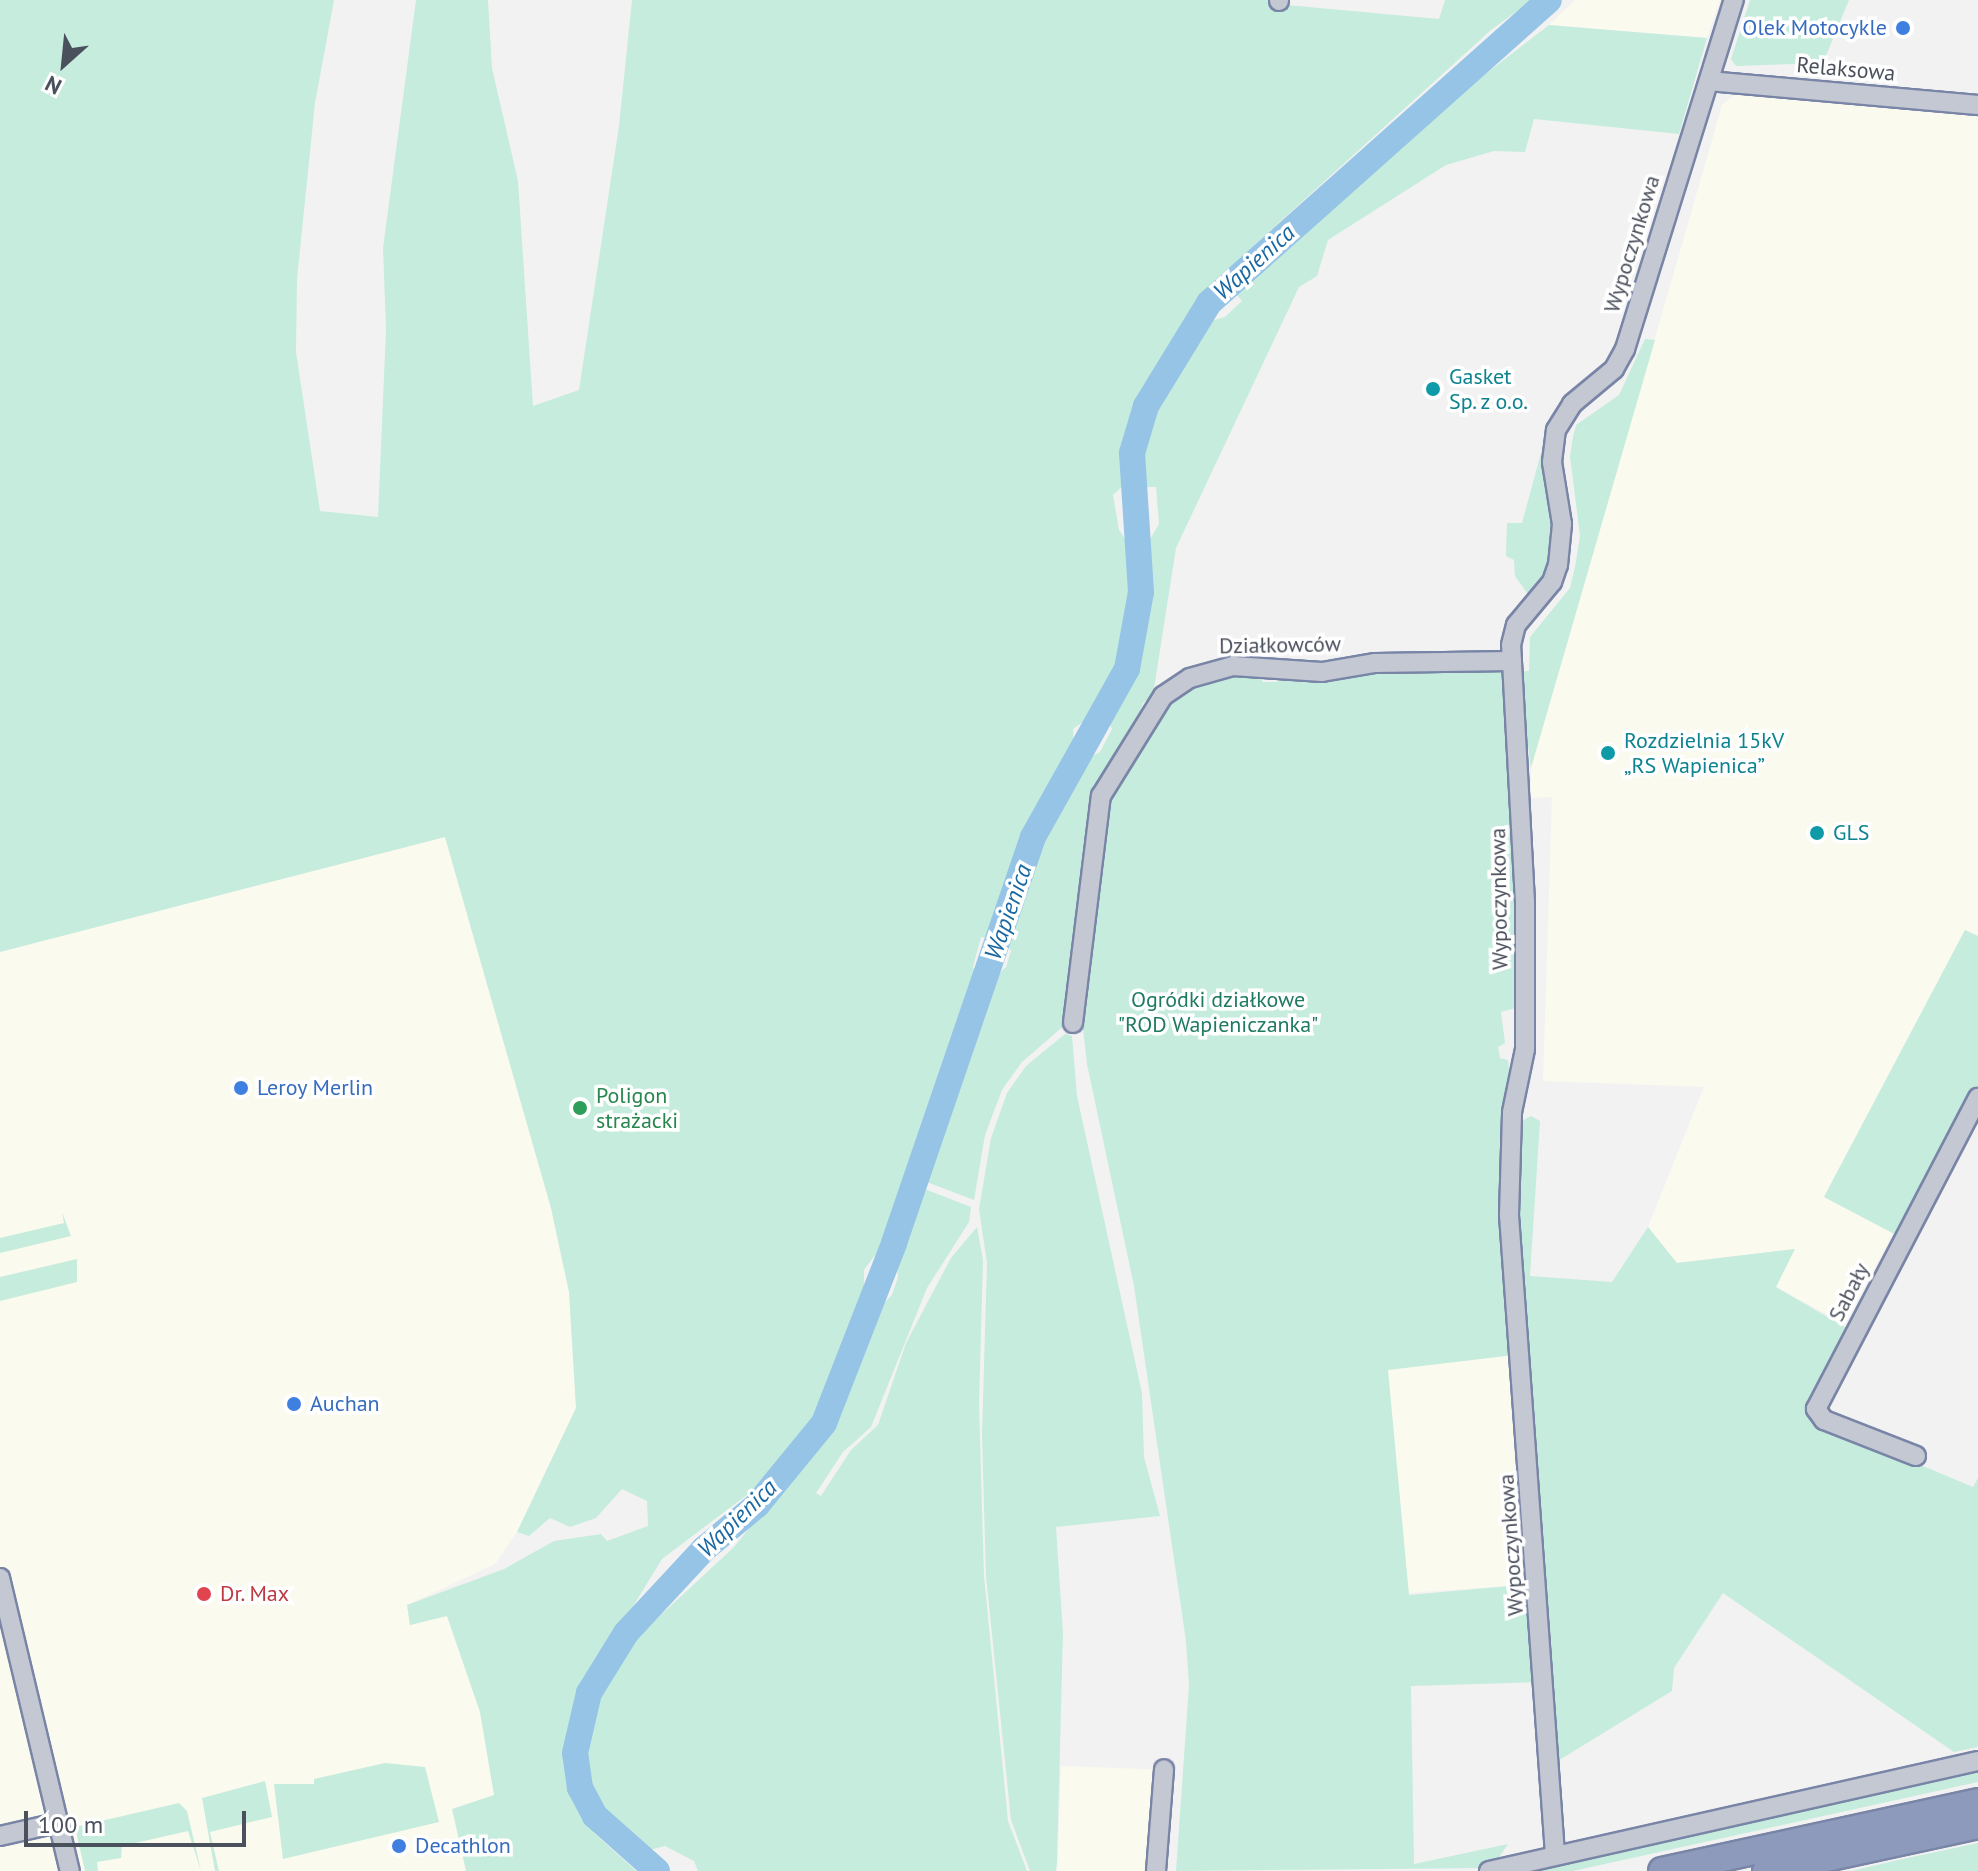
<!DOCTYPE html>
<html>
<head>
<meta charset="utf-8">
<style>
  body { margin:0 }
  #map { position:relative; width:1978px; height:1871px; overflow:hidden; background:#f3f2f2; font-family:"PT Sans",sans-serif }
  div>[style] { position:absolute }
  [style*='--x'] { left:calc(var(--x)*1px); top:calc(var(--y)*1px); width:calc(var(--w)*1px); rotate:calc(var(--a)*1deg) }
  .commercial>* { inset:0; background:#fbfaee; transform-origin:0 0 }
  .green>* { inset:0; background:#c5ecdd }
  .river>* { height:26px; margin:-13px; padding:0 13px; transform-origin:13px; border-radius:13px; background:#96c4e6 }
  .roads { filter:drop-shadow(2px 0 #7985a7) drop-shadow(-2px 0 #7985a7) drop-shadow(0 2px #7985a7) drop-shadow(0 -2px #7985a7) }
  .minor>* { height:18px; margin:-9px; padding:0 9px; transform-origin:9px; border-radius:9px; background:#c4c8d2 }
  .highway>* { height:26px; margin:-13px; padding:0 13px; transform-origin:13px; border-radius:13px; background:#8e9abb }
  .dots>* { width:22px; height:22px; translate:-50% -50%; box-sizing:border-box; border:4px solid #fff; border-radius:50% }
  span { translate:-50% -50%; white-space:nowrap; text-align:center; line-height:1.15; -webkit-text-stroke:7px #fff; paint-order:stroke }
  .shop-label { font-size:22px; color:#366cbe }
  .right { translate:-100% -50%; text-align:right }
  .left { translate:0 -50%; text-align:left }
  .street-label { font-size:22px; color:#4b505d }
  .culture-label { font-size:22px; color:#0d838f }
  .park-label { font-size:22px; color:#207a61 }
  .leisure-label { font-size:22px; color:#27864d }
  .health-label { font-size:22px; color:#be3a42 }
  .water-label { font-size:24px; color:#1968a2; font-style:italic }
  .north { position:absolute; left:24px; top:24px; width:80px; height:80px; -webkit-text-stroke:6px #fff; paint-order:stroke; rotate:207deg; font-size:22px; font-weight:700; line-height:32px; text-align:center; color:#4b505d }
  .north::after { content:''; display:block; margin:auto; width:28px; height:36px; background:#4b505d; clip-path:polygon(50% 0,100% 100%,50% 72%,0 100%) }
  .scale { position:absolute; left:24px; top:1811px; width:222px; height:36px; box-sizing:border-box; border:4px solid #4b505d; border-top:0; padding-left:10px; font-size:24px; line-height:28px; white-space:nowrap; color:#4b505d; -webkit-text-stroke:6px #fff; paint-order:stroke }
</style>
</head>
<body>
<div id="map">
  <div class="commercial">
    <i style="clip-path:polygon(1575px 0,1720px 0,1707px 38px,1549px 25px)"></i>
    <i style="clip-path:polygon(1738px 92px,1978px 115px,1978px 936px,1965px 930px,1824px 1196px,1893px 1233px,1845px 1324px,1776px 1287px,1794px 1249px,1676px 1263px,1648px 1227px,1704px 1087px,1543px 1081px,1552px 797px,1531px 798px,1531px 768px,1713px 137px,1722px 105px)"></i>
    <i style="clip-path:polygon(445px 837px,551px 1208px,569px 1292px,576px 1408px,517px 1532px,495px 1564px,407px 1605px,410px 1625px,447px 1616px,480px 1712px,507px 1871px,0 1871px,0 952px)"></i>
    <i style="left:1514px;top:1355px;width:230px;height:127px;rotate:86deg"></i>
    <i style="left:1061px;top:1766px;width:97px;height:105px;rotate:2deg"></i>
  </div>
  <div class="green">
    <i style="clip-path:polygon(0 0,334px 0,315px 103px,297px 279px,296px 352px,320px 511px,378px 517px,386px 329px,383px 248px,416px 0,488px 0,492px 68px,518px 181px,533px 406px,579px 390px,619px 126px,632px 0,1276px 0,1276px 4px,1439px 19px,1445px 0,1532px 0,1491px 30px,1207px 288px,1135px 401px,1124px 452px,1125px 484px,1113px 495px,1119px 530px,1133px 550px,1132px 619px,1120px 663px,1095px 713px,1073px 729px,1074px 746px,1029px 835px,990px 938px,981px 937px,973px 967px,977px 978px,884px 1243px,864px 1270px,864px 1299px,844px 1361px,798px 1444px,764px 1482px,662px 1559px,582px 1690px,568px 1745px,577px 1801px,594px 1833px,636px 1871px,466px 1871px,452px 1809px,494px 1795px,480px 1712px,447px 1616px,410px 1625px,407px 1605px,504px 1569px,554px 1541px,601px 1534px,607px 1541px,648px 1526px,647px 1501px,622px 1489px,596px 1518px,570px 1527px,550px 1518px,529px 1536px,517px 1532px,576px 1408px,569px 1292px,551px 1208px,445px 837px,0 952px)"></i>
    <i style="clip-path:polygon(1750px 0,1849px 0,1823px 63px,1736px 66px,1731px 59px)"></i>
    <i style="clip-path:polygon(1549px 25px,1707px 38px,1679px 134px,1534px 119px,1525px 152px,1494px 151px,1446px 165px,1328px 240px,1317px 276px,1299px 287px,1176px 548px,1153px 695px,1143px 703px,1134px 731px,1105px 770px,1095px 795px,1067px 1023px,1022px 1062px,1002px 1090px,985px 1135px,974px 1200px,924px 1181px,987px 985px,1006px 967px,1011px 951px,1006px 942px,1046px 824px,1083px 761px,1100px 752px,1112px 729px,1108px 720px,1144px 635px,1149px 541px,1159px 524px,1156px 487px,1144px 487px,1142px 452px,1154px 407px,1193px 342px,1211px 321px,1225px 317px,1242px 301px,1235px 293px,1419px 125px)"></i>
    <i style="clip-path:polygon(1645px 339px,1655px 340px,1531px 768px,1518px 672px,1529px 671px,1530px 637px,1570px 588px,1575px 567px,1580px 536px,1570px 456px,1573px 437px,1576px 425px,1619px 395px)"></i>
    <i style="clip-path:polygon(1544px 442px,1558px 523px,1546px 582px,1530px 597px,1515px 576px,1514px 560px,1506px 556px,1507px 523px,1522px 523px)"></i>
    <i style="clip-path:polygon(1368px 668px,1504px 670px,1519px 1007px,1501px 1012px,1505px 1043px,1498px 1047px,1500px 1058px,1508px 1060px,1511px 1085px,1502px 1140px,1514px 1355px,1388px 1370px,1409px 1595px,1532px 1584px,1540px 1682px,1411px 1686px,1414px 1864px,1508px 1844px,1492px 1868px,1176px 1871px,1189px 1685px,1186px 1641px,1134px 1286px,1087px 1064px,1081px 1011px,1107px 800px,1170px 701px,1210px 675px,1258px 674px,1263px 682px,1277px 682px,1280px 676px)"></i>
    <i style="clip-path:polygon(1965px 930px,1978px 936px,1978px 1090px,1900px 1237px,1824px 1197px)"></i>
    <i style="clip-path:polygon(1065px 1034px,1072px 1036px,1077px 1096px,1142px 1393px,1144px 1457px,1160px 1516px,1056px 1527px,1063px 1633px,1057px 1862px,1056px 1871px,1030px 1871px,1011px 1820px,986px 1576px,982px 1434px,987px 1263px,979px 1209px,991px 1138px,1007px 1093px,1026px 1066px)"></i>
    <i style="clip-path:polygon(1531px 1116px,1540px 1121px,1530px 1276px,1612px 1282px,1648px 1227px,1677px 1263px,1795px 1249px,1776px 1287px,1850px 1330px,1812px 1406px,1823px 1424px,1973px 1487px,1978px 1478px,1978px 1747px,1954px 1752px,1723px 1593px,1674px 1668px,1672px 1691px,1556px 1762px,1518px 1275px,1516px 1124px)"></i>
    <i style="clip-path:polygon(922px 1188px,971px 1207px,969px 1222px,927px 1288px,871px 1427px,843px 1452px,816px 1493px,821px 1496px,851px 1450px,878px 1425px,906px 1343px,951px 1258px,977px 1227px,983px 1260px,979px 1405px,984px 1576px,1008px 1821px,1027px 1871px,698px 1871px,694px 1861px,665px 1846px,646px 1851px,617px 1830px,591px 1797px,583px 1770px,588px 1728px,603px 1684px,636px 1638px,733px 1548px,815px 1449px,834px 1417px,880px 1307px,892px 1295px,898px 1277px,896px 1257px)"></i>
    <i style="clip-path:polygon(62px 1212px,71px 1236px,0 1253px,0 1238px,64px 1223px)"></i>
    <i style="clip-path:polygon(77px 1259px,77px 1282px,0 1301px,0 1277px)"></i>
    <i style="clip-path:polygon(385px 1763px,425px 1767px,439px 1822px,283px 1859px,274px 1784px,314px 1784px,314px 1779px)"></i>
    <i style="clip-path:polygon(1978px 1766px,1978px 1782px,1573px 1871px,1507px 1871px)"></i>
    <i style="clip-path:polygon(265px 1781px,272px 1817px,210px 1832px,219px 1871px,215px 1871px,202px 1798px)"></i>
    <i style="clip-path:polygon(179px 1803px,187px 1811px,201px 1871px,188px 1831px,122px 1846px,121px 1858px,97px 1862px,98px 1871px,85px 1871px,75px 1827px)"></i>
    <i style="clip-path:polygon(1978px 1843px,1978px 1871px,1851px 1871px,1898px 1860px)"></i>
  </div>
  <div class="river">
    <i style="--x:657;--y:1871;--w:83;--a:-138.4"></i>
    <i style="--x:595;--y:1816;--w:32;--a:-118"></i>
    <i style="--x:580;--y:1788;--w:35;--a:-98"></i>
    <i style="--x:575;--y:1753;--w:62;--a:-76.9"></i>
    <i style="--x:589;--y:1693;--w:70;--a:-58.3"></i>
    <i style="--x:626;--y:1633;--w:115;--a:-47.1"></i>
    <i style="--x:704;--y:1549;--w:69;--a:-39.7"></i>
    <i style="--x:757;--y:1505;--w:106;--a:-50.7"></i>
    <i style="--x:824;--y:1423;--w:193;--a:-68.7"></i>
    <i style="--x:894;--y:1243;--w:429;--a:-71.1"></i>
    <i style="--x:1033;--y:837;--w:193;--a:-60.8"></i>
    <i style="--x:1127;--y:669;--w:78;--a:-79.7"></i>
    <i style="--x:1141;--y:592;--w:139;--a:-93.7"></i>
    <i style="--x:1132;--y:453;--w:49;--a:-73.4"></i>
    <i style="--x:1146;--y:406;--w:121;--a:-58.5"></i>
    <i style="--x:1209;--y:303;--w:455;--a:-41.7"></i>
  </div>
  <div class="roads">
    <div class="minor">
      <i style="--x:1279;--y:1;--w:1;--a:-90"></i>
      <i style="--x:1709;--y:81;--w:270;--a:5.1"></i>
      <i style="--x:1073;--y:1023;--w:229;--a:-83"></i>
      <i style="--x:1101;--y:796;--w:118;--a:-58.2"></i>
      <i style="--x:1163;--y:696;--w:32;--a:-34"></i>
      <i style="--x:1190;--y:678;--w:45;--a:-15.6"></i>
      <i style="--x:1233;--y:666;--w:89;--a:3.9"></i>
      <i style="--x:1322;--y:672;--w:54;--a:-9.6"></i>
      <i style="--x:1375;--y:663;--w:137;--a:-0.8"></i>
      <i style="--x:1916;--y:1456;--w:99;--a:-158.6"></i>
      <i style="--x:1824;--y:1420;--w:14;--a:-126"></i>
      <i style="--x:1816;--y:1409;--w:351;--a:-62.5"></i>
      <i style="--x:0;--y:1578;--w:301;--a:76.6"></i>
      <i style="--x:0;--y:1836;--w:58;--a:-12.8"></i>
      <i style="--x:1555;--y:1854;--w:641;--a:-94.12"></i>
      <i style="--x:1509;--y:1215;--w:103;--a:-88.3"></i>
      <i style="--x:1512;--y:1112;--w:64;--a:-78.3"></i>
      <i style="--x:1525;--y:1049;--w:147;--a:-90"></i>
      <i style="--x:1525;--y:902;--w:257;--a:-93.1"></i>
      <i style="--x:1511;--y:645;--w:21;--a:-76"></i>
      <i style="--x:1516;--y:625;--w:56;--a:-50.1"></i>
      <i style="--x:1552;--y:582;--w:18;--a:-71"></i>
      <i style="--x:1558;--y:565;--w:41;--a:-84.4"></i>
      <i style="--x:1562;--y:524;--w:63;--a:-99.2"></i>
      <i style="--x:1552;--y:462;--w:32;--a:-83"></i>
      <i style="--x:1556;--y:430;--w:31;--a:-58"></i>
      <i style="--x:1572;--y:404;--w:55;--a:-39.8"></i>
      <i style="--x:1614;--y:369;--w:23;--a:-61"></i>
      <i style="--x:1625;--y:349;--w:366;--a:-72.7"></i>
      <i style="--x:1156;--y:1871;--w:102;--a:-85.5"></i>
      <i style="--x:1489;--y:1871;--w:501;--a:-12.68"></i>
    </div>
    <div class="highway">
      <i style="--x:1662;--y:1871;--w:323;--a:-12.3"></i>
      <i style="--x:1766;--y:1871;--w:217;--a:-12.2"></i>
    </div>
  </div>
  <div class="dots">
    <i style="left:1903px;top:28px;background:#3f7fe0"></i>
    <i style="left:1433px;top:389px;background:#0f9aa8"></i>
    <i style="left:1608px;top:753px;background:#0f9aa8"></i>
    <i style="left:1817px;top:833px;background:#0f9aa8"></i>
    <i style="left:241px;top:1088px;background:#3f7fe0"></i>
    <i style="left:580px;top:1108px;background:#2e9e5b"></i>
    <i style="left:294px;top:1404px;background:#3f7fe0"></i>
    <i style="left:204px;top:1594px;background:#e0444e"></i>
    <i style="left:399px;top:1846px;background:#3f7fe0"></i>
  </div>
  <div class="shop-label">
    <span class="right" style="left:1887px;top:28px">Olek Motocykle</span>
    <span class="left" style="left:257px;top:1088px">Leroy Merlin</span>
    <span class="left" style="left:310px;top:1404px">Auchan</span>
    <span class="left" style="left:415px;top:1846px">Decathlon</span>
  </div>
  <div class="street-label">
    <span style="left:1846px;top:69px;rotate:5deg">Relaksowa</span>
    <span style="left:1632px;top:244px;rotate:-73deg">Wypoczynkowa</span>
    <span style="left:1280px;top:645px;rotate:-1deg">Działkowców</span>
    <span style="left:1499px;top:899px;rotate:-91deg">Wypoczynkowa</span>
    <span style="left:1849px;top:1292px;rotate:-63deg">Sabały</span>
    <span style="left:1511px;top:1545px;rotate:-94deg">Wypoczynkowa</span>
  </div>
  <div class="culture-label">
    <span class="left" style="left:1449px;top:389px">Gasket<br>Sp. z o.o.</span>
    <span class="left" style="left:1624px;top:753px">Rozdzielnia 15kV<br>„RS Wapienica”</span>
    <span class="left" style="left:1833px;top:833px">GLS</span>
  </div>
  <div class="park-label">
    <span style="left:1218px;top:1012px">Ogródki działkowe<br>"ROD Wapieniczanka"</span>
  </div>
  <div class="leisure-label">
    <span class="left" style="left:596px;top:1108px">Poligon<br>strażacki</span>
  </div>
  <div class="health-label">
    <span class="left" style="left:220px;top:1594px">Dr. Max</span>
  </div>
  <div class="water-label">
    <span style="left:1254px;top:262px;rotate:-42deg">Wapienica</span>
    <span style="left:1008px;top:912px;rotate:-71deg">Wapienica</span>
    <span style="left:737px;top:1518px;rotate:-44deg">Wapienica</span>
  </div>
  <div class="north">N</div>
  <div class="scale">100 m</div>
</div>
</body>
</html>
